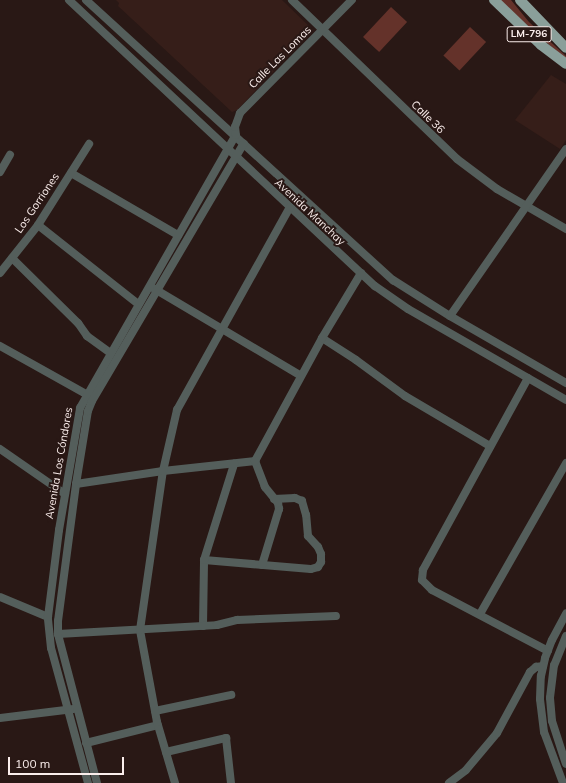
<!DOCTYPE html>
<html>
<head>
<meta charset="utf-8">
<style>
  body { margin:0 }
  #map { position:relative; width:566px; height:783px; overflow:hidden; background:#291815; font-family:Mulish,sans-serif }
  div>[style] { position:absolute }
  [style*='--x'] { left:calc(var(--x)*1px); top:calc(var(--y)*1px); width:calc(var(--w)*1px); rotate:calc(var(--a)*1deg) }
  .built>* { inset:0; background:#361e19 }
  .green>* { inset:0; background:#64322a; transform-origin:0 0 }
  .minor>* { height:8px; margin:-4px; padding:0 4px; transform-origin:4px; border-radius:4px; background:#545e5b }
  .major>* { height:10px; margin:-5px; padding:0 5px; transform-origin:5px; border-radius:5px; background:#8a9f9a }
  span { translate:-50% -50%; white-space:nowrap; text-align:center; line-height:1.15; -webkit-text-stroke:4px #291815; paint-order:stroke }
  .shield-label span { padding:1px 3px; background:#291815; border:1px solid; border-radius:3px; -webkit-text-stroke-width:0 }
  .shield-label { font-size:10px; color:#fbeeec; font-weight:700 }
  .street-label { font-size:11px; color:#fbeeec }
  .scale { position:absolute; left:8px; top:757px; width:116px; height:18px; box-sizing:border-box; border:2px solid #fbeeec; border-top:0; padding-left:5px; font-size:12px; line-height:14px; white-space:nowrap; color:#fbeeec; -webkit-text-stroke:3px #291815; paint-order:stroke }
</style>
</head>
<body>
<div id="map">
  <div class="built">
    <i style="clip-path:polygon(116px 0,282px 0,313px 30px,237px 110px,232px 112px,118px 6px,119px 3px)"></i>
    <i style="clip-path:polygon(551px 75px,566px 84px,566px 140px,560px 149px,515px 120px)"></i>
  </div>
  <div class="green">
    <i style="clip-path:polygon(499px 0,511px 0,529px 22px,566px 56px,566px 60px)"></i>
    <i style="left:391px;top:7px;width:22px;height:41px;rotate:43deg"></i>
    <i style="left:470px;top:27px;width:22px;height:39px;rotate:43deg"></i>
  </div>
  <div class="minor">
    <i style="--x:69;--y:0;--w:419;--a:43.1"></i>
    <i style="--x:375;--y:286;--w:40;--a:34.9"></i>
    <i style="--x:408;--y:309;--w:182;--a:29.9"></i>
    <i style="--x:86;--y:0;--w:416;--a:42.4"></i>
    <i style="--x:393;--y:280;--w:67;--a:32.3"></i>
    <i style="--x:450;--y:316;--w:134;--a:30"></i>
    <i style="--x:292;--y:0;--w:229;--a:43.9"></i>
    <i style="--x:457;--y:159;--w:50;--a:36.9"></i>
    <i style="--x:497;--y:189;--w:80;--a:30.1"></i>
    <i style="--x:0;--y:172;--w:20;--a:-60"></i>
    <i style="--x:71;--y:173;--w:124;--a:30.1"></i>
    <i style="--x:38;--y:225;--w:127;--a:38.3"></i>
    <i style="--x:12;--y:258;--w:93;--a:44.6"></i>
    <i style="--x:78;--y:323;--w:16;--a:55"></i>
    <i style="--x:87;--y:336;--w:29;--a:36"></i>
    <i style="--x:0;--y:273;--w:61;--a:-51.6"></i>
    <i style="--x:38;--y:225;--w:96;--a:-57.8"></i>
    <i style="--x:153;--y:288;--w:172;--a:30.7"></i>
    <i style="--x:450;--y:316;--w:203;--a:-55.2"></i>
    <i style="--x:322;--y:338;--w:40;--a:32.9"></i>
    <i style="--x:356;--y:360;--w:61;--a:36.3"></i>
    <i style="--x:405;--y:396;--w:99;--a:30.5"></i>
    <i style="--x:0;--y:346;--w:98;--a:29.2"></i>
    <i style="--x:528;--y:378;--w:219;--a:118.7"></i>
    <i style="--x:423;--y:570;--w:10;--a:96"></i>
    <i style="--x:422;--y:580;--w:14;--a:45"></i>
    <i style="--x:432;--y:590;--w:131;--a:27.7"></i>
    <i style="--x:0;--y:449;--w:79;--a:34.7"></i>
    <i style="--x:76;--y:484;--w:88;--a:-8.5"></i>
    <i style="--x:163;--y:471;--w:93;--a:-6.2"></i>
    <i style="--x:204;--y:560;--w:107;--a:4.8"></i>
    <i style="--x:311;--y:569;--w:7;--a:-16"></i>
    <i style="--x:318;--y:567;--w:6;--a:-59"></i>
    <i style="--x:321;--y:562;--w:8;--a:-90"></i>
    <i style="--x:321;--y:554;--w:8;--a:-113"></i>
    <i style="--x:318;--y:547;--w:15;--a:-132"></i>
    <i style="--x:308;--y:536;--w:21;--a:-95"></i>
    <i style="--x:306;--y:515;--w:15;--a:-106"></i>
    <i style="--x:302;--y:501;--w:8;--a:-157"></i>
    <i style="--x:295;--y:498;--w:21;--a:177"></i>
    <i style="--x:262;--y:565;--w:59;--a:-73.1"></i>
    <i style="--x:279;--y:509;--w:6;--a:-99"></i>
    <i style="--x:278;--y:503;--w:21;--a:-129"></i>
    <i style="--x:265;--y:487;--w:28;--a:-111"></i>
    <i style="--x:255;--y:461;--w:140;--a:-61.4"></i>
    <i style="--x:322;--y:338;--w:76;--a:-59"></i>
    <i style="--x:0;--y:597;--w:52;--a:22.6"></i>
    <i style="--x:480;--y:614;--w:174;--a:-60.3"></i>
    <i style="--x:203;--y:626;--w:66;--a:-89.1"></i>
    <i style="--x:204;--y:560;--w:101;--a:-72.6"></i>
    <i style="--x:58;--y:634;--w:159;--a:-3.2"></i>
    <i style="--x:217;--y:625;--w:21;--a:-14"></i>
    <i style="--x:237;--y:620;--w:99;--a:-2.3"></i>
    <i style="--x:566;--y:636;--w:31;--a:112"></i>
    <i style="--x:554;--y:665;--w:33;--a:97"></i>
    <i style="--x:550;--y:698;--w:23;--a:85"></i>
    <i style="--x:552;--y:721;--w:45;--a:72"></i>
    <i style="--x:155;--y:711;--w:78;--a:-11.9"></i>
    <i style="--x:0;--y:718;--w:74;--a:-7"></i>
    <i style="--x:86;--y:743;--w:74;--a:-14"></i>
    <i style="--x:166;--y:752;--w:62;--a:-13.1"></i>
    <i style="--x:226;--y:738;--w:45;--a:83.7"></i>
    <i style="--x:88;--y:783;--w:140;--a:-105.3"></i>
    <i style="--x:51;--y:648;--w:31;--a:-96"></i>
    <i style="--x:48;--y:617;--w:88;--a:-82.8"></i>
    <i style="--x:59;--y:530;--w:124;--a:-80.2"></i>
    <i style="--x:80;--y:408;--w:314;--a:-60.3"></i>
    <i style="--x:236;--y:135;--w:8;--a:-97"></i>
    <i style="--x:235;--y:127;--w:15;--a:-70"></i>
    <i style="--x:240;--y:113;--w:159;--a:-45.3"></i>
    <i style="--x:97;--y:783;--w:154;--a:-104.7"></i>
    <i style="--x:58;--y:634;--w:13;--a:-90"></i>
    <i style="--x:58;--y:621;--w:138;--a:-82.5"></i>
    <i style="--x:76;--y:484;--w:74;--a:-80.7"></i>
    <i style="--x:88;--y:411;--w:11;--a:-68"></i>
    <i style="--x:92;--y:401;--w:299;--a:-59.5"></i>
    <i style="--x:175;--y:783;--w:64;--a:-106.4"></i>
    <i style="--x:157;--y:722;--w:94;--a:-100.5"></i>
    <i style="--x:140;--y:630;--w:161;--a:-81.8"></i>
    <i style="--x:163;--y:471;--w:63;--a:-77.1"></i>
    <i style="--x:177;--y:410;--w:232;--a:-60.9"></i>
    <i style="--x:449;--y:783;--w:21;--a:-37"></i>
    <i style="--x:466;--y:770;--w:48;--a:-50"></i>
    <i style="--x:497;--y:733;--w:69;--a:-61.6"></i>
    <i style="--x:530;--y:672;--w:8;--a:-40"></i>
    <i style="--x:536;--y:667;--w:7;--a:-8"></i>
    <i style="--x:563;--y:783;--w:54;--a:-110.4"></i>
    <i style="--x:544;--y:732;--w:33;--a:-97"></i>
    <i style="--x:540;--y:699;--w:23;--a:-88"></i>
    <i style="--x:541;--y:676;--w:18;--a:-77"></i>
    <i style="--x:545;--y:658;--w:19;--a:-69"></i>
    <i style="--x:552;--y:640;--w:30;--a:-62"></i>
  </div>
  <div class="major">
    <i style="--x:494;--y:0;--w:65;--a:43.8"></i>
    <i style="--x:541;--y:45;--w:31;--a:37"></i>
    <i style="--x:520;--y:0;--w:66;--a:46.2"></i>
  </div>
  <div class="shield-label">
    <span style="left:529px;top:34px">LM-796</span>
  </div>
  <div class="street-label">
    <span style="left:280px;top:57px;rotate:-45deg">Calle Las Lomas</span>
    <span style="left:428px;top:117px;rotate:44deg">Calle 36</span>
    <span style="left:37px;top:203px;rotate:-56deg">Los Gorriones</span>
    <span style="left:310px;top:212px;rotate:43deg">Avenida Manchay</span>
    <span style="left:59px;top:463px;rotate:-80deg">Avenida Los Cóndores</span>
  </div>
  <div class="scale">100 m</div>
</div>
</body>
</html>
